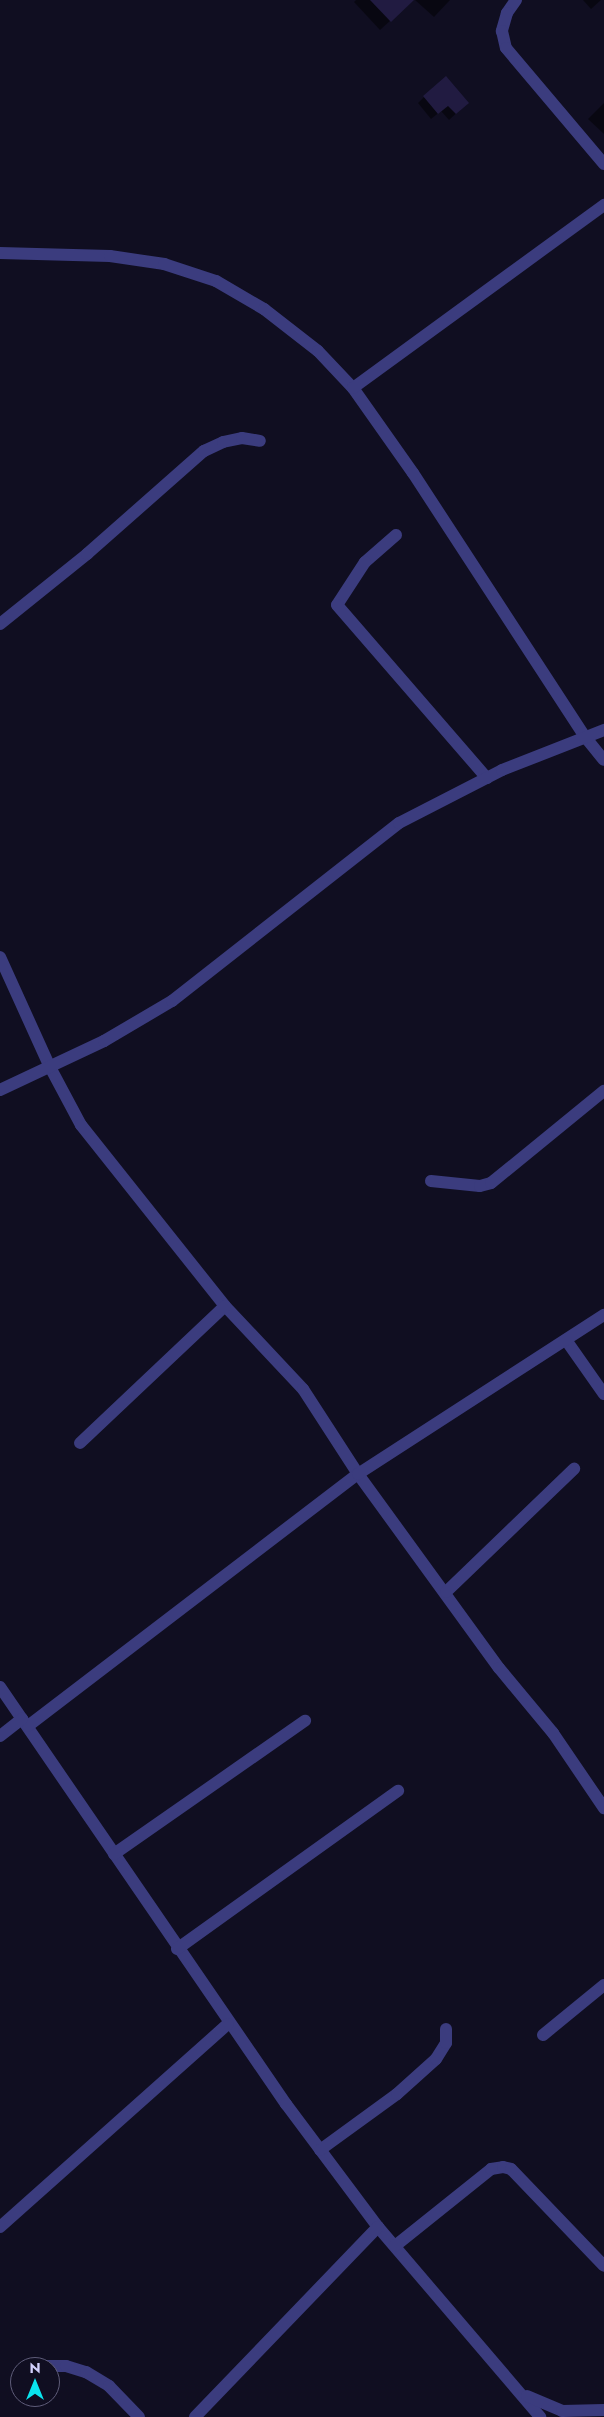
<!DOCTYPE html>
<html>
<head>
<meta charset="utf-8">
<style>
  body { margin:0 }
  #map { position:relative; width:604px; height:2417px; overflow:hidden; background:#100e21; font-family:Jost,sans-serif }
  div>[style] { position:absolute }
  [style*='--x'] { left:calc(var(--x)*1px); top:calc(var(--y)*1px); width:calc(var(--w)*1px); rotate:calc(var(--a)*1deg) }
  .shadow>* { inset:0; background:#0007 }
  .building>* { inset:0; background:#211b41 }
  .minor>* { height:12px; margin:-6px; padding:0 6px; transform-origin:6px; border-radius:6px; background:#3b3c7e }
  span { translate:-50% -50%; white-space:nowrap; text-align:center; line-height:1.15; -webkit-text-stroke:4px #100e21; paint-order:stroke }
  .north { position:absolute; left:10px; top:2357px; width:50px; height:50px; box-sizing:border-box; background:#100e21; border:1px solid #5e5c79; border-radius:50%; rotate:0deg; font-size:14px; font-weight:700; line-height:20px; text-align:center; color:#d2d0fd }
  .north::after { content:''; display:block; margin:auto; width:18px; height:22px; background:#0ae4ee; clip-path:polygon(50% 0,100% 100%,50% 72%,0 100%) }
</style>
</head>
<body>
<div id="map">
  <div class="shadow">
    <i style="clip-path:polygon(356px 0,413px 0,380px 30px,354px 2px)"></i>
    <i style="clip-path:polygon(415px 0,450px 0,434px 17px)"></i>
    <i style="clip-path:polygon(583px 0,601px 0,591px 9px)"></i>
    <i style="clip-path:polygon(424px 97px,461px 109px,449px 120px,441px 111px,431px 119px,418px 103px)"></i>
    <i style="clip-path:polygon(604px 103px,604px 134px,588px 119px)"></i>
  </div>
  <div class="building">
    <i style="clip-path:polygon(370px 0,414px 0,391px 22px)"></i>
    <i style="clip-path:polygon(446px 76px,469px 103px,456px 114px,448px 106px,438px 114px,423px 96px)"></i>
  </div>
  <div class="minor">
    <i style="--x:516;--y:0;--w:16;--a:125"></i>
    <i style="--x:507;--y:13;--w:19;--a:106"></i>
    <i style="--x:502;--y:31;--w:17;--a:77"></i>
    <i style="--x:506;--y:48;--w:152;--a:49.8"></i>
    <i style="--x:0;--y:253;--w:110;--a:1.6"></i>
    <i style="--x:110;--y:256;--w:55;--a:8.4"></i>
    <i style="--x:164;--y:264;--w:55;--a:18.1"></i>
    <i style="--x:216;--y:281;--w:56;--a:30.3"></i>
    <i style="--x:264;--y:309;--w:68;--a:37.9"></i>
    <i style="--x:318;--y:351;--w:51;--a:46.6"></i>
    <i style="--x:353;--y:388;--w:104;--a:54.8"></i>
    <i style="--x:413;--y:473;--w:316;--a:56.9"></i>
    <i style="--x:586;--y:738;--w:28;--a:51"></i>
    <i style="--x:353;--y:388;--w:311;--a:-36.1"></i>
    <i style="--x:396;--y:535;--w:41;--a:138.9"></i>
    <i style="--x:365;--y:562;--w:51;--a:123.1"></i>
    <i style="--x:337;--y:605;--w:229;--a:49.1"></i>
    <i style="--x:0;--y:624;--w:112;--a:-38.8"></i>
    <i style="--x:87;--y:554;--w:156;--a:-41.4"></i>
    <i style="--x:204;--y:451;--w:21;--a:-25"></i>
    <i style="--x:223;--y:442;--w:19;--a:-12"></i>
    <i style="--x:242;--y:438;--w:18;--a:9"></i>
    <i style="--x:0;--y:957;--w:121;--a:65.6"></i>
    <i style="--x:50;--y:1067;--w:66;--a:61.9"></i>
    <i style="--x:81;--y:1125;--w:231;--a:51.5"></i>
    <i style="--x:225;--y:1306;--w:114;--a:46.8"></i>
    <i style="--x:303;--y:1389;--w:101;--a:57.1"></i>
    <i style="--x:358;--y:1474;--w:240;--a:54"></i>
    <i style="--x:499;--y:1668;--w:85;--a:50.3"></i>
    <i style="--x:553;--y:1733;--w:91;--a:55.8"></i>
    <i style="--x:0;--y:1090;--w:115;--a:-25.2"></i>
    <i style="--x:104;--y:1041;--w:79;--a:-30.5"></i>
    <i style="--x:172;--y:1001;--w:288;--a:-38.1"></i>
    <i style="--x:399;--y:823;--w:116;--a:-27.2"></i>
    <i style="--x:502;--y:770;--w:110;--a:-21.4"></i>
    <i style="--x:431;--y:1181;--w:49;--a:5.8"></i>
    <i style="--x:480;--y:1186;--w:11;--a:-15"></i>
    <i style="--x:491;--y:1183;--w:146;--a:-39.2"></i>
    <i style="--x:566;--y:1340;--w:66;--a:54.9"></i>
    <i style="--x:80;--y:1443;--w:199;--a:-43.4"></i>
    <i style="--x:446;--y:1592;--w:178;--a:-43.9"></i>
    <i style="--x:0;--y:1687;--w:506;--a:55.56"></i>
    <i style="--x:286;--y:2104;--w:154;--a:53.2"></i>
    <i style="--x:378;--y:2227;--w:250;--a:49.5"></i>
    <i style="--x:28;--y:1726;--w:415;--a:-37.4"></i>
    <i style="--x:358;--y:1474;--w:293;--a:-32.9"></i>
    <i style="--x:0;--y:1736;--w:28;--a:-38"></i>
    <i style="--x:114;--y:1854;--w:233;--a:-34.9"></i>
    <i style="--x:177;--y:1949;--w:272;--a:-35.6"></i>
    <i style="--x:543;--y:2035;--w:79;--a:-39.3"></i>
    <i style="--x:320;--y:2150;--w:95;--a:-36"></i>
    <i style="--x:397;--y:2094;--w:52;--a:-41.9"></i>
    <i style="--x:436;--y:2059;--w:19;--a:-58"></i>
    <i style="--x:446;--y:2043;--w:14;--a:-90"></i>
    <i style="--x:0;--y:2227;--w:305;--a:-41.7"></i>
    <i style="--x:395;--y:2246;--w:123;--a:-38.7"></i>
    <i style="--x:491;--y:2169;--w:12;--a:-9"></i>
    <i style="--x:503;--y:2167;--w:8;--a:14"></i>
    <i style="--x:511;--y:2169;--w:134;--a:46.2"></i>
    <i style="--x:47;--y:2366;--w:19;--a:0"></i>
    <i style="--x:66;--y:2366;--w:21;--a:17"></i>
    <i style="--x:86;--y:2372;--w:27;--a:31"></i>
    <i style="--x:109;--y:2386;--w:43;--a:45.9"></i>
    <i style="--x:527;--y:2396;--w:38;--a:23"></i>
    <i style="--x:562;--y:2411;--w:42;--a:-1.4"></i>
    <i style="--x:195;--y:2417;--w:264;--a:-46.1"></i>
  </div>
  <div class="north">N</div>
</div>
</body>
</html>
